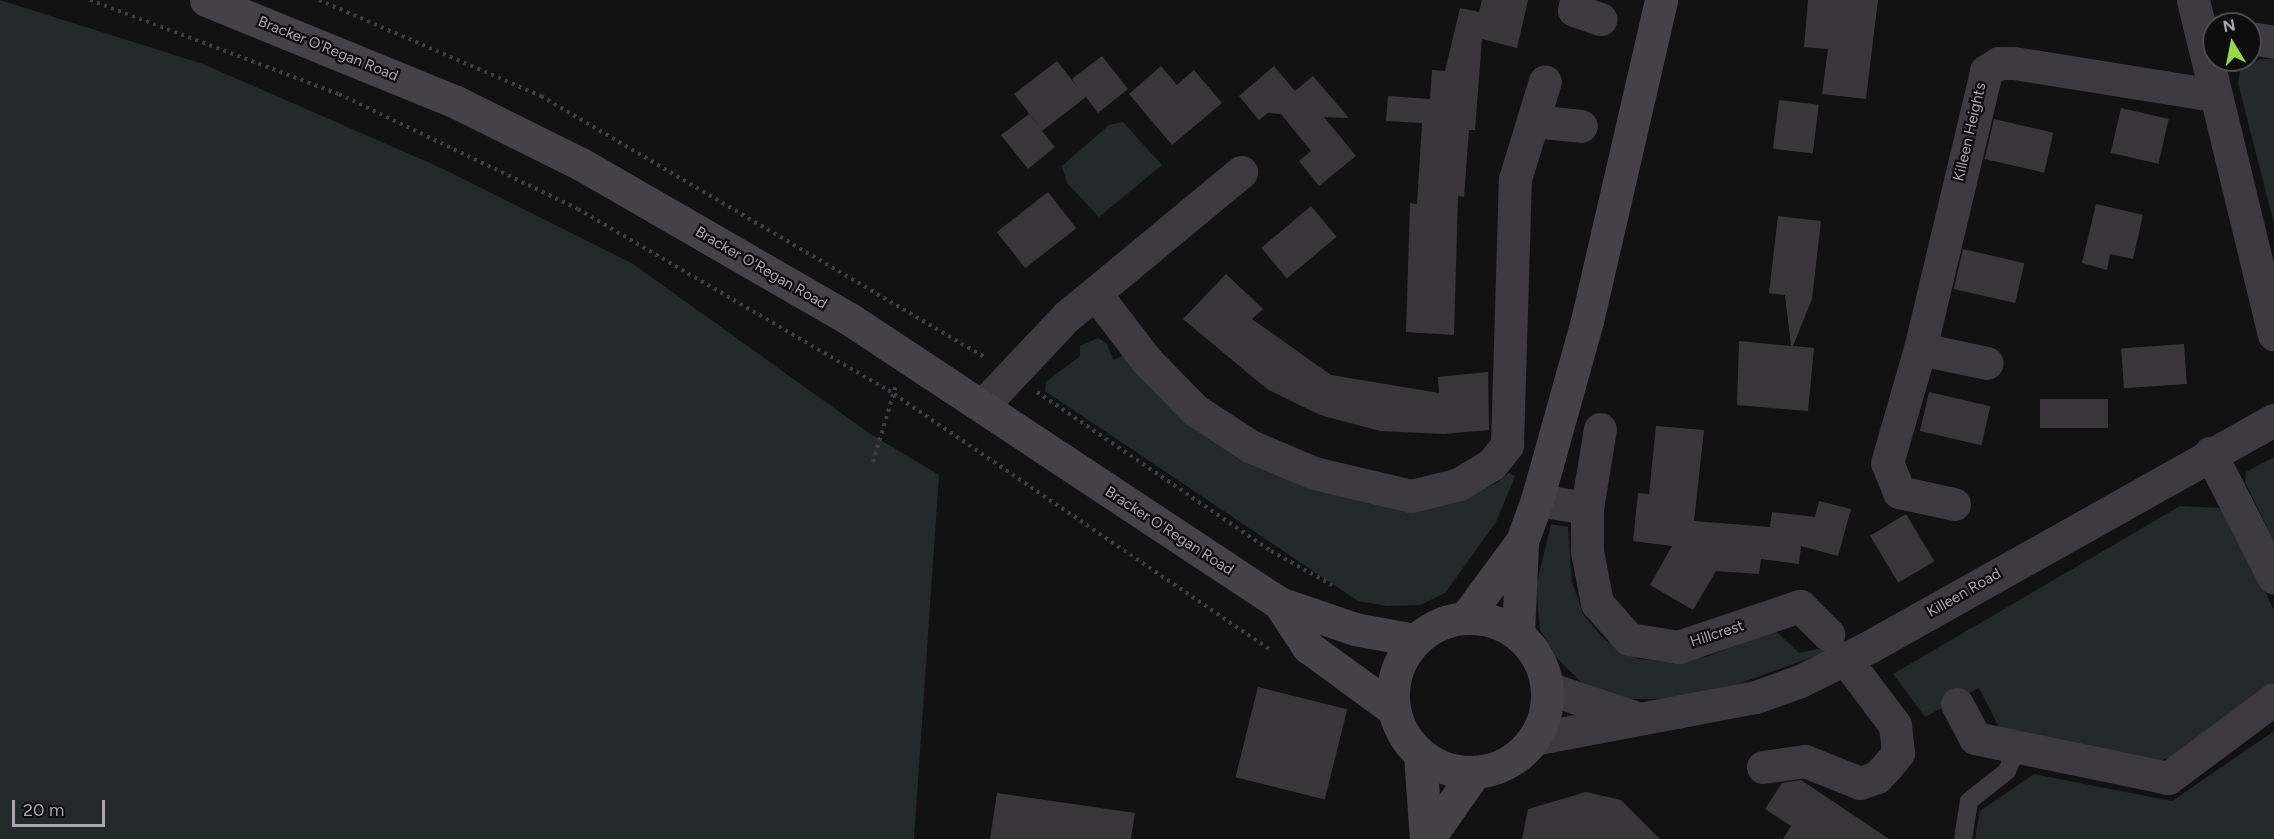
<!DOCTYPE html>
<html>
<head>
<meta charset="utf-8">
<style>
  body { margin:0 }
  #map { position:relative; width:2274px; height:839px; overflow:hidden; background:#121112; font-family:Figtree,sans-serif }
  div>[style] { position:absolute }
  [style*='--x'] { left:calc(var(--x)*1px); top:calc(var(--y)*1px); width:calc(var(--w)*1px); rotate:calc(var(--a)*1deg) }
  .green>* { inset:0; background:#222928 }
  .building>* { inset:0; background:#383639; transform-origin:0 0 }
  .path>* { height:4px; margin-top:-2px; transform-origin:0; background:repeating-linear-gradient(90deg,#3f3d43 0 3px,transparent 0 7.5px) }
  .service>* { height:18px; margin:-9px; padding:0 9px; transform-origin:9px; border-radius:9px; background:#3c3a3e }
  .minor>* { height:33px; margin:-16.5px; padding:0 16.5px; transform-origin:16.5px; border-radius:16.5px; background:#3c3a3e }
  .tertiary>* { height:33px; margin:-16.5px; padding:0 16.5px; transform-origin:16.5px; border-radius:16.5px; background:#3c3a3e }
  .secondary>* { height:33px; margin:-16.5px; padding:0 16.5px; transform-origin:16.5px; border-radius:16.5px; background:#444147 }
  .secondary>.ring { margin:-16.5px; padding:0; box-sizing:content-box; background:none; border:33px solid #444147; border-radius:50% }
  span { translate:-50% -50%; white-space:nowrap; text-align:center; line-height:1.15; -webkit-text-stroke:4.5px #0d0c0d; paint-order:stroke }
  .street-label { font-size:15px; color:#aaa4b1 }
  .north { position:absolute; left:2202px; top:12px; width:60px; height:60px; box-sizing:border-box; background:#0d0c0d; border:2px solid #4c494f; border-radius:50%; rotate:350deg; font-size:16px; font-weight:700; line-height:24px; text-align:center; color:#aaa4b1 }
  .north::after { content:''; display:block; margin:auto; width:21px; height:27px; background:#96da41; clip-path:polygon(50% 0,100% 100%,50% 72%,0 100%) }
  .scale { position:absolute; left:12px; top:800px; width:93px; height:27px; box-sizing:border-box; border:3px solid #aaa4b1; border-top:0; padding-left:8px; font-size:18px; line-height:21px; white-space:nowrap; color:#aaa4b1; -webkit-text-stroke:4px #0d0c0d; paint-order:stroke }
</style>
</head>
<body>
<div id="map">
  <div class="green">
    <i style="clip-path:polygon(0 0,203px 64px,439px 167px,633px 264px,869px 433px,939px 475px,914px 839px,0 839px)"></i>
    <i style="clip-path:polygon(2261px 59px,2274px 59px,2274px 224px,2238px 83px,2241px 66px)"></i>
    <i style="clip-path:polygon(1123px 122px,1162px 165px,1099px 217px,1067px 183px,1062px 166px,1109px 125px)"></i>
    <i style="clip-path:polygon(1098px 338px,1107px 344px,1113px 360px,1127px 354px,1213px 440px,1449px 500px,1495px 484px,1509px 473px,1515px 476px,1496px 522px,1445px 593px,1420px 605px,1387px 606px,1358px 601px,1045px 391px,1046px 382px,1080px 356px,1080px 346px)"></i>
    <i style="clip-path:polygon(2274px 457px,2274px 541px,2245px 482px,2246px 472px)"></i>
    <i style="clip-path:polygon(2180px 506px,2224px 508px,2274px 610px,2274px 682px,2172px 757px,2152px 763px,2001px 731px,1979px 688px,1925px 717px,1893px 674px)"></i>
    <i style="clip-path:polygon(1551px 524px,1568px 527px,1572px 582px,1583px 614px,1604px 639px,1638px 659px,1675px 662px,1709px 656px,1775px 630px,1799px 653px,1827px 647px,1829px 651px,1719px 691px,1672px 699px,1623px 699px,1581px 682px,1557px 658px,1540px 630px,1536px 587px)"></i>
    <i style="clip-path:polygon(2274px 731px,2274px 839px,1975px 839px,1980px 811px,2034px 774px,2172px 801px)"></i>
  </div>
  <div class="building">
    <i style="clip-path:polygon(1482px 0,1528px 0,1517px 48px,1482px 39px,1475px 130px,1469px 130px,1464px 197px,1458px 196px,1454px 335px,1406px 332px,1410px 203px,1417px 204px,1422px 123px,1386px 121px,1388px 96px,1430px 99px,1432px 70px,1445px 71px,1460px 8px,1479px 12px)"></i>
    <i style="clip-path:polygon(1808px 0,1878px 0,1866px 99px,1822px 94px,1828px 49px,1804px 47px)"></i>
    <i style="clip-path:polygon(1102px 56px,1128px 89px,1098px 113px,1086px 97px,1042px 131px,1055px 147px,1028px 169px,1001px 135px,1029px 114px,1039px 126px,1014px 94px,1057px 61px,1079px 89px,1072px 79px)"></i>
    <i style="clip-path:polygon(1161px 66px,1177px 85px,1194px 70px,1222px 103px,1172px 145px,1129px 94px)"></i>
    <i style="clip-path:polygon(1274px 66px,1295px 91px,1313px 76px,1349px 118px,1324px 117px,1356px 156px,1319px 186px,1299px 161px,1311px 151px,1281px 114px,1268px 113px,1259px 120px,1239px 96px)"></i>
    <i style="left:1779px;top:100px;width:40px;height:49px;rotate:7deg"></i>
    <i style="left:2121px;top:108px;width:49px;height:46px;rotate:13deg"></i>
    <i style="left:1994px;top:119px;width:61px;height:41px;rotate:13deg"></i>
    <i style="left:1048px;top:192px;width:46px;height:65px;rotate:52deg"></i>
    <i style="clip-path:polygon(2096px 204px,2143px 215px,2133px 259px,2110px 254px,2107px 270px,2082px 263px)"></i>
    <i style="left:1311px;top:206px;width:40px;height:65px;rotate:50deg"></i>
    <i style="clip-path:polygon(1778px 216px,1821px 221px,1812px 299px,1793px 346px,1814px 348px,1808px 411px,1737px 405px,1739px 341px,1791px 346px,1785px 295px,1769px 293px)"></i>
    <i style="left:1963px;top:249px;width:63px;height:41px;rotate:13deg"></i>
    <i style="clip-path:polygon(1226px 274px,1263px 309px,1252px 319px,1331px 375px,1439px 393px,1438px 377px,1488px 372px,1489px 430px,1443px 434px,1380px 431px,1320px 415px,1267px 389px,1183px 319px)"></i>
    <i style="left:2184px;top:344px;width:40px;height:63px;rotate:86deg"></i>
    <i style="left:1929px;top:392px;width:63px;height:40px;rotate:13deg"></i>
    <i style="left:2108px;top:399px;width:29px;height:68px;rotate:90deg"></i>
    <i style="clip-path:polygon(1656px 426px,1704px 430px,1694px 521px,1770px 527px,1772px 512px,1815px 517px,1819px 501px,1851px 509px,1838px 556px,1801px 546px,1799px 564px,1761px 559px,1759px 574px,1716px 571px,1693px 610px,1650px 585px,1672px 546px,1633px 541px,1638px 493px,1649px 494px)"></i>
    <i style="left:1906px;top:514px;width:55px;height:42px;rotate:59deg"></i>
    <i style="left:1258px;top:687px;width:92px;height:93px;rotate:14deg"></i>
    <i style="clip-path:polygon(1801px 780px,1889px 839px,1783px 839px,1791px 826px,1765px 809px,1782px 783px)"></i>
    <i style="clip-path:polygon(1586px 792px,1621px 800px,1660px 839px,1522px 839px,1528px 809px)"></i>
    <i style="clip-path:polygon(997px 793px,1135px 813px,1131px 839px,990px 839px)"></i>
  </div>
  <div class="path">
    <i style="--x:90;--y:0;--w:266;--a:20.7"></i>
    <i style="--x:339;--y:94;--w:265;--a:25.7"></i>
    <i style="--x:578;--y:209;--w:359;--a:30.3"></i>
    <i style="--x:888;--y:390;--w:461;--a:34.2"></i>
    <i style="--x:319;--y:0;--w:242;--a:23.4"></i>
    <i style="--x:541;--y:96;--w:516;--a:30.49"></i>
    <i style="--x:1037;--y:392;--w:283;--a:34.2"></i>
    <i style="--x:1271;--y:551;--w:70;--a:29.1"></i>
    <i style="--x:873;--y:462;--w:80;--a:-73.4"></i>
  </div>
  <div class="service">
    <i style="--x:1963;--y:839;--w:38;--a:-81"></i>
    <i style="--x:1969;--y:801;--w:48;--a:-38.3"></i>
    <i style="--x:2007;--y:771;--w:26;--a:-67"></i>
  </div>
  <div class="minor">
    <i style="--x:1576;--y:0;--w:10;--a:101"></i>
    <i style="--x:1574;--y:10;--w:28;--a:19"></i>
    <i style="--x:2193;--y:0;--w:344;--a:76.4"></i>
    <i style="--x:2250;--y:38;--w:24;--a:9"></i>
    <i style="--x:1533;--y:121;--w:48;--a:5.9"></i>
    <i style="--x:1095;--y:293;--w:86;--a:52.6"></i>
    <i style="--x:1147;--y:361;--w:69;--a:45.6"></i>
    <i style="--x:1195;--y:410;--w:66;--a:33.2"></i>
    <i style="--x:1250;--y:446;--w:69;--a:22.9"></i>
    <i style="--x:1314;--y:473;--w:100;--a:13.3"></i>
    <i style="--x:1411;--y:496;--w:49;--a:-14"></i>
    <i style="--x:1459;--y:484;--w:37;--a:-31"></i>
    <i style="--x:1491;--y:465;--w:26;--a:-51"></i>
    <i style="--x:1507;--y:445;--w:266;--a:-88.3"></i>
    <i style="--x:1515;--y:179;--w:102;--a:-73"></i>
    <i style="--x:1920;--y:349;--w:68;--a:11.8"></i>
    <i style="--x:983;--y:405;--w:122;--a:-46.7"></i>
    <i style="--x:1067;--y:316;--w:226;--a:-39.6"></i>
    <i style="--x:2210;--y:453;--w:140;--a:62.9"></i>
    <i style="--x:1537;--y:500;--w:51;--a:9.1"></i>
    <i style="--x:1587;--y:508;--w:43;--a:90"></i>
    <i style="--x:1587;--y:551;--w:53;--a:79.1"></i>
    <i style="--x:1597;--y:603;--w:48;--a:48.4"></i>
    <i style="--x:1629;--y:639;--w:50;--a:9.3"></i>
    <i style="--x:1678;--y:647;--w:129;--a:-18.6"></i>
    <i style="--x:1800;--y:606;--w:40;--a:45"></i>
    <i style="--x:1954;--y:504;--w:56;--a:-167.7"></i>
    <i style="--x:1899;--y:492;--w:31;--a:-112"></i>
    <i style="--x:1887;--y:463;--w:119;--a:-73.9"></i>
    <i style="--x:1920;--y:349;--w:286;--a:-76.6"></i>
    <i style="--x:1986;--y:71;--w:15;--a:-32"></i>
    <i style="--x:1999;--y:63;--w:15;--a:0"></i>
    <i style="--x:2014;--y:63;--w:202;--a:9.1"></i>
    <i style="--x:1587;--y:508;--w:80;--a:-80.7"></i>
    <i style="--x:1957;--y:704;--w:38;--a:62"></i>
    <i style="--x:1975;--y:738;--w:197;--a:11.7"></i>
    <i style="--x:2168;--y:778;--w:132;--a:-36.7"></i>
    <i style="--x:1763;--y:767;--w:42;--a:-8.1"></i>
    <i style="--x:1805;--y:761;--w:59;--a:21.8"></i>
    <i style="--x:1860;--y:783;--w:18;--a:-19"></i>
    <i style="--x:1877;--y:777;--w:16;--a:-47"></i>
    <i style="--x:1888;--y:765;--w:16;--a:-50"></i>
    <i style="--x:1898;--y:753;--w:28;--a:-96"></i>
    <i style="--x:1895;--y:725;--w:83;--a:-127.1"></i>
  </div>
  <div class="tertiary">
    <i style="--x:1547;--y:688;--w:92;--a:18.4"></i>
    <i style="--x:1533;--y:739;--w:227;--a:-10.7"></i>
    <i style="--x:1756;--y:697;--w:47;--a:-20"></i>
    <i style="--x:1800;--y:681;--w:77;--a:-26.2"></i>
    <i style="--x:1869;--y:647;--w:464;--a:-29.3"></i>
  </div>
  <div class="secondary">
    <i style="--x:206;--y:0;--w:270;--a:22.2"></i>
    <i style="--x:456;--y:102;--w:140;--a:26.4"></i>
    <i style="--x:581;--y:164;--w:308;--a:30"></i>
    <i style="--x:848;--y:318;--w:517;--a:33.47"></i>
    <i style="--x:1279;--y:603;--w:80;--a:18.9"></i>
    <i style="--x:1355;--y:629;--w:60;--a:10.6"></i>
    <i style="--x:1279;--y:603;--w:53;--a:56.6"></i>
    <i style="--x:1308;--y:647;--w:105;--a:36.1"></i>
    <i style="--x:1466;--y:617;--w:94;--a:-53.6"></i>
    <i style="--x:1522;--y:541;--w:44;--a:-69.9"></i>
    <i style="--x:1537;--y:500;--w:186;--a:-74.4"></i>
    <i style="--x:1587;--y:321;--w:329;--a:-77"></i>
    <i class="ring" style="left:1393px;top:618px;width:121px;height:121px"></i>
    <i style="--x:1518;--y:634;--w:93;--a:-87.5"></i>
    <i style="--x:1420;--y:754;--w:85;--a:86"></i>
    <i style="--x:1428;--y:839;--w:82;--a:-55"></i>
  </div>
  <div class="street-label">
    <span style="left:328px;top:49px;rotate:22deg">Bracker O'Regan Road</span>
    <span style="left:1970px;top:132px;rotate:-77deg">Killeen Heights</span>
    <span style="left:761px;top:268px;rotate:30deg">Bracker O'Regan Road</span>
    <span style="left:1169px;top:531px;rotate:33deg">Bracker O'Regan Road</span>
    <span style="left:1964px;top:593px;rotate:-30deg">Killeen Road</span>
    <span style="left:1717px;top:634px;rotate:-18deg">Hillcrest</span>
  </div>
  <div class="north">N</div>
  <div class="scale">20 m</div>
</div>
</body>
</html>
